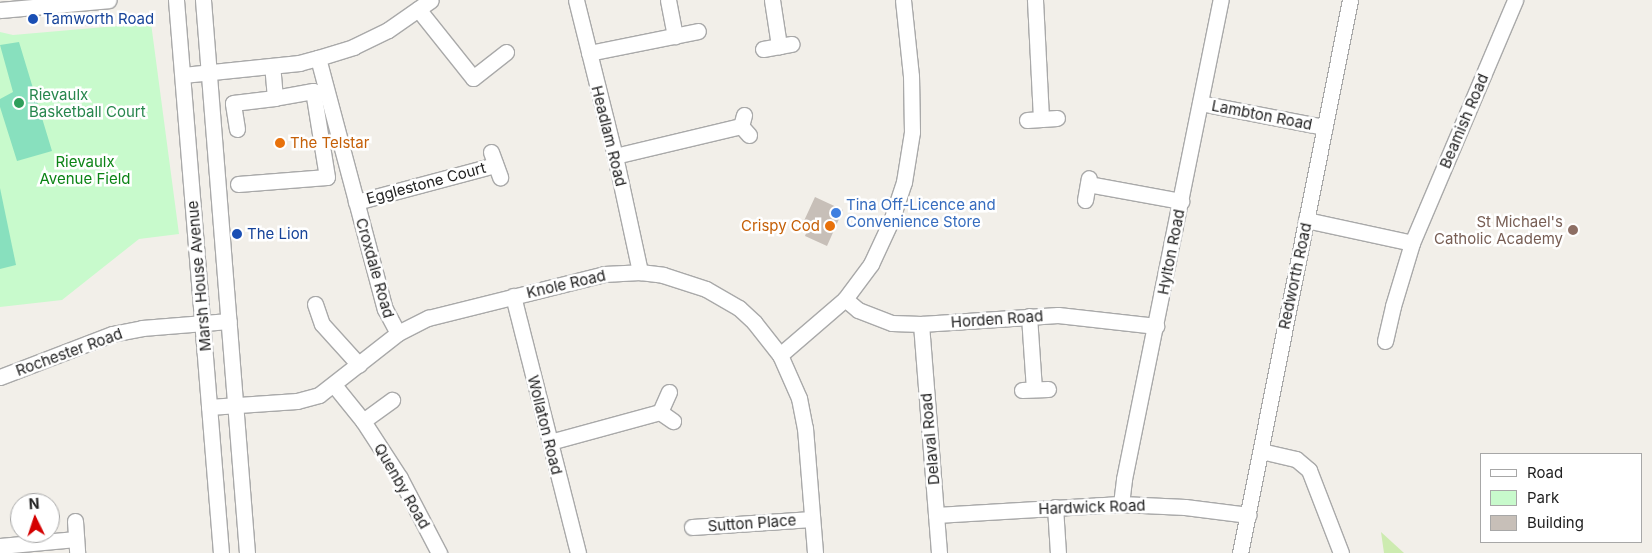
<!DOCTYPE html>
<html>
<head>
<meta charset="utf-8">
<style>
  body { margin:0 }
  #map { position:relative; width:1652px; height:553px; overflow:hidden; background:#f2efe9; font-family:Inter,sans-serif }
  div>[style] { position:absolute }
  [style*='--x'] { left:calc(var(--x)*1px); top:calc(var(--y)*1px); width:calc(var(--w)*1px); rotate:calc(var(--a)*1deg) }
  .grass>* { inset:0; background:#cdebb0 }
  .park>* { inset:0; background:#c8facc }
  .pitch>* { inset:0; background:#88e0be }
  .building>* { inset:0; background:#c7bfb8 }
  .roads { filter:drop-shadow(1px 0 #a9a9a9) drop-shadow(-1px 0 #a9a9a9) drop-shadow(0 1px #a9a9a9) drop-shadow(0 -1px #a9a9a9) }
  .minor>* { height:15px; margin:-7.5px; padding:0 7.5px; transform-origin:7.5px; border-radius:7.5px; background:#fff }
  .dots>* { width:14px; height:14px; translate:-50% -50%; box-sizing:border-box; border:2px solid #fff; border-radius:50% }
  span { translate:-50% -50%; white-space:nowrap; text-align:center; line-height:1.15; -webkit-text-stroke:5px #fff; paint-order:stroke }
  .transit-label { font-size:15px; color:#164399 }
  .left { translate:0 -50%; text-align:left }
  .leisure-label { font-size:15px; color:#27864d }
  .street-label { font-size:15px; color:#222 }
  .food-label { font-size:15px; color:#c56008 }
  .right { translate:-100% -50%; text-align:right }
  .park-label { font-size:15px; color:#0c8416 }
  .shop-label { font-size:15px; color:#366cbe }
  .education-label { font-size:15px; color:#785e54 }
  .legend { position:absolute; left:1480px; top:453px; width:162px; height:90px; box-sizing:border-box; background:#fff; border:1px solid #a7a7a7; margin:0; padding:6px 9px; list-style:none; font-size:15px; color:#222 }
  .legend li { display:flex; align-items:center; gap:10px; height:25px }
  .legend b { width:25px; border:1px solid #a7a7a7 }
  .north { position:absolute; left:10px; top:493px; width:50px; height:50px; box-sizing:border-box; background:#fff; border:1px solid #a7a7a7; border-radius:50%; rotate:356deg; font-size:14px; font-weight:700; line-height:20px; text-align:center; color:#222 }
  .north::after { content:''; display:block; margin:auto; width:18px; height:22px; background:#d40000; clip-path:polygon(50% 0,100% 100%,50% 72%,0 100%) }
</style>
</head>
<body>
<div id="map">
  <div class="grass">
    <i style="clip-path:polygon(1381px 532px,1404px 553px,1384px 553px)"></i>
  </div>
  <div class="park">
    <i style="clip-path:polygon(151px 23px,179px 234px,139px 239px,62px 300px,0 307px,0 32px,13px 35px)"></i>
  </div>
  <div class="pitch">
    <i style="clip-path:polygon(19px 42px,52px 151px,17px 161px,0 107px,0 99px,13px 92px,0 45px)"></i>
    <i style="clip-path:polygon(0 188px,16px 265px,0 269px)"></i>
  </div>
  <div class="building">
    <i style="clip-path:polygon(815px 197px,843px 210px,827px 246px,805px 236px,809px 225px,803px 223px)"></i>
  </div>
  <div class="roads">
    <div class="minor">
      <i style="--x:176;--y:0;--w:555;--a:85.35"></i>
      <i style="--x:203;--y:0;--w:555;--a:85.45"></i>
      <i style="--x:576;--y:0;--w:161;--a:76"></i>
      <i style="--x:615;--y:156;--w:119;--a:77.8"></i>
      <i style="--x:668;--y:0;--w:37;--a:79"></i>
      <i style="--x:772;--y:0;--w:47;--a:81.3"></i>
      <i style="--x:1035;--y:0;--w:119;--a:87.1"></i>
      <i style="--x:418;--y:9;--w:88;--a:51.4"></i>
      <i style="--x:473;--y:78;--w:42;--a:-38.2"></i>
      <i style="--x:0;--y:10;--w:109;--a:-5.2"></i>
      <i style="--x:763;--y:49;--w:29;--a:-10"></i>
      <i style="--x:589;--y:53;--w:111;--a:-11.4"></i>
      <i style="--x:318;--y:58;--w:260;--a:75.1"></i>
      <i style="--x:385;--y:309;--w:27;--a:62"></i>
      <i style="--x:183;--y:75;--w:117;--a:-5.9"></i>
      <i style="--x:299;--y:63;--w:20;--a:-15"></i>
      <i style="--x:318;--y:58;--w:37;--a:-17"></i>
      <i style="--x:353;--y:47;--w:39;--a:-26"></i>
      <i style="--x:388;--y:30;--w:52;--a:-34.9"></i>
      <i style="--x:1200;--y:103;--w:127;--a:10.9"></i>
      <i style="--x:744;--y:115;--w:11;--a:105"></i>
      <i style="--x:741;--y:126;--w:12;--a:48"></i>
      <i style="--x:1027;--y:120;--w:30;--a:-4"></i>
      <i style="--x:237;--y:129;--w:26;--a:-99"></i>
      <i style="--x:233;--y:103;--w:42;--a:-6.8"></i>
      <i style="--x:491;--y:152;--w:27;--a:70"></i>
      <i style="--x:615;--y:156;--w:130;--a:-13.4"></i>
      <i style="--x:238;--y:184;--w:89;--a:-4.5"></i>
      <i style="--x:327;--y:177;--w:87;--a:-99.2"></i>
      <i style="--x:313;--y:91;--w:39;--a:170"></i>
      <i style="--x:275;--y:98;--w:32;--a:-95"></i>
      <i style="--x:1088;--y:184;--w:95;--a:10.4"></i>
      <i style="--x:1085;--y:200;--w:22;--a:-80"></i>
      <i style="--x:356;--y:202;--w:144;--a:-14.9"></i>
      <i style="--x:1306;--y:220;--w:108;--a:12.2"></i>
      <i style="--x:513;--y:296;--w:265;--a:75.8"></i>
      <i style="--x:845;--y:299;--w:17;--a:40"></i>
      <i style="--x:858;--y:310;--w:36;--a:21"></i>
      <i style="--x:892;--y:323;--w:29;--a:2"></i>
      <i style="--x:921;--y:324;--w:137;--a:-3.8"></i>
      <i style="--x:1058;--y:315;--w:99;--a:6.4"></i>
      <i style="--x:315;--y:304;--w:21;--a:71"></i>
      <i style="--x:322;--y:324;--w:55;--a:47.9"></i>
      <i style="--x:1029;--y:316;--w:73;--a:86.1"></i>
      <i style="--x:921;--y:324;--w:230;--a:85.5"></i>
      <i style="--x:1385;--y:341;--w:36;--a:-77"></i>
      <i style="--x:1393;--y:306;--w:66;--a:-73.2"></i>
      <i style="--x:1412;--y:243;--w:264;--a:-67"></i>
      <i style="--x:780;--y:355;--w:86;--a:-40.7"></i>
      <i style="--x:845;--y:299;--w:44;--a:-53.4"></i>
      <i style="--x:871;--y:264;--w:47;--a:-65.1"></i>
      <i style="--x:891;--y:221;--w:41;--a:-71.6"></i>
      <i style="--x:904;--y:182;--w:51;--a:-80.9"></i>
      <i style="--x:912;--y:132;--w:56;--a:-91"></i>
      <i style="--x:911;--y:76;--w:76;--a:-96"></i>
      <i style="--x:0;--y:377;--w:120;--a:-21"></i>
      <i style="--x:112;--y:334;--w:31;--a:-11"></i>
      <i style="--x:142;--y:328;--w:87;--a:-4.6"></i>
      <i style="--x:334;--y:385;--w:46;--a:51.1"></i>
      <i style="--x:363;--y:421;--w:68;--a:57"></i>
      <i style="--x:400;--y:478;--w:85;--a:62.5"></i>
      <i style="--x:1022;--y:390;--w:26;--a:-2"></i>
      <i style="--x:209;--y:407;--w:88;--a:-3.9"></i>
      <i style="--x:297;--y:401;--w:23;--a:-15"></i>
      <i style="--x:319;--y:395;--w:100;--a:-38.1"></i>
      <i style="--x:398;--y:333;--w:34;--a:-27"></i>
      <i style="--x:428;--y:318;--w:181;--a:-14"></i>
      <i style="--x:604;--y:274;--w:36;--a:-3"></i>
      <i style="--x:640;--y:272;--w:23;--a:7"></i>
      <i style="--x:663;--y:275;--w:45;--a:18"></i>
      <i style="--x:706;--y:289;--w:38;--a:30"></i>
      <i style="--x:739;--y:308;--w:21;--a:43"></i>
      <i style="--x:754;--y:322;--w:42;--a:51.8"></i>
      <i style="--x:780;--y:355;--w:47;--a:66.2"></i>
      <i style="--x:799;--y:398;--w:31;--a:79"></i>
      <i style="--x:805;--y:428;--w:125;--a:85.4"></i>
      <i style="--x:660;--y:412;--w:22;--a:-66"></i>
      <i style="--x:363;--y:421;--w:36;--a:-36"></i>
      <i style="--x:550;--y:442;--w:114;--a:-15.3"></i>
      <i style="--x:660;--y:412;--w:16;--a:35"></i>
      <i style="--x:1261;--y:451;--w:36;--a:13"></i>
      <i style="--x:1296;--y:459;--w:17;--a:40"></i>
      <i style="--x:1309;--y:470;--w:89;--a:68.9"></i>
      <i style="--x:1121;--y:504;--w:25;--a:-83"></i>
      <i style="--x:1124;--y:479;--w:489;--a:-78.6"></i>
      <i style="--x:1055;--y:507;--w:46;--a:86.3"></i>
      <i style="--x:936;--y:515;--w:185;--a:-3.4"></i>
      <i style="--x:1121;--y:504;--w:64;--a:2.7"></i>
      <i style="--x:1185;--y:507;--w:64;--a:7.2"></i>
      <i style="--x:75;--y:521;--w:32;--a:86"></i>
      <i style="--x:692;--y:527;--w:120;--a:-3.8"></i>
      <i style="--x:0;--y:546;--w:76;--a:-5.3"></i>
      <i style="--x:1240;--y:553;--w:564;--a:-78.75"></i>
    </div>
  </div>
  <div class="dots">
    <i style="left:33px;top:19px;background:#1a4fb4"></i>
    <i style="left:19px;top:103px;background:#2e9e5b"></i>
    <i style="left:280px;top:143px;background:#e8710a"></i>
    <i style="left:836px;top:213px;background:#3f7fe0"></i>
    <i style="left:830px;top:226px;background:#e8710a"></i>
    <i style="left:1573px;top:230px;background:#8d6e63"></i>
    <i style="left:237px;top:234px;background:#1a4fb4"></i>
  </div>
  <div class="transit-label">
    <span class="left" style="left:43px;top:19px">Tamworth Road</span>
    <span class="left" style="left:247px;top:234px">The Lion</span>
  </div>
  <div class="leisure-label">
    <span class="left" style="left:29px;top:103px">Rievaulx<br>Basketball Court</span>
  </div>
  <div class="street-label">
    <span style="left:1262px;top:115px;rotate:11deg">Lambton Road</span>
    <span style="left:1464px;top:121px;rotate:-67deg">Beamish Road</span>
    <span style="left:609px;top:136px;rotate:76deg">Headlam Road</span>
    <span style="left:426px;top:183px;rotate:-15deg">Egglestone Court</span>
    <span style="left:1171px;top:252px;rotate:-79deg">Hylton Road</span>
    <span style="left:375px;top:268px;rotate:74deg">Croxdale Road</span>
    <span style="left:199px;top:276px;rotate:-95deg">Marsh House Avenue</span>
    <span style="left:1295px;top:276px;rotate:-78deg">Redworth Road</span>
    <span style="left:566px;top:284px;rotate:-13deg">Knole Road</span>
    <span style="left:997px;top:319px;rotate:-4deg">Horden Road</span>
    <span style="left:69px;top:352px;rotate:-20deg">Rochester Road</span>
    <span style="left:545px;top:425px;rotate:76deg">Wollaton Road</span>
    <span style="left:930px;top:439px;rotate:-95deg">Delaval Road</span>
    <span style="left:402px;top:486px;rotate:60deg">Quenby Road</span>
    <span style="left:1092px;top:507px;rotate:-2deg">Hardwick Road</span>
    <span style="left:752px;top:523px;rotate:-4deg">Sutton Place</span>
  </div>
  <div class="food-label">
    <span class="left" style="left:290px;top:143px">The Telstar</span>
    <span class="right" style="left:820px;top:226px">Crispy Cod</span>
  </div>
  <div class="park-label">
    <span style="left:85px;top:170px">Rievaulx<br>Avenue Field</span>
  </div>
  <div class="shop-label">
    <span class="left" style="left:846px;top:213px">Tina Off-Licence and<br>Convenience Store</span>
  </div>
  <div class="education-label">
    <span class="right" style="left:1563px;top:230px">St Michael's<br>Catholic Academy</span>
  </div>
  <ul class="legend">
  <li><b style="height:6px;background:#fff"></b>Road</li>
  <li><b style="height:14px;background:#c8facc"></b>Park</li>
  <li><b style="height:14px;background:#c7bfb8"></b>Building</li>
  </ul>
  <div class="north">N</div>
</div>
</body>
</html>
